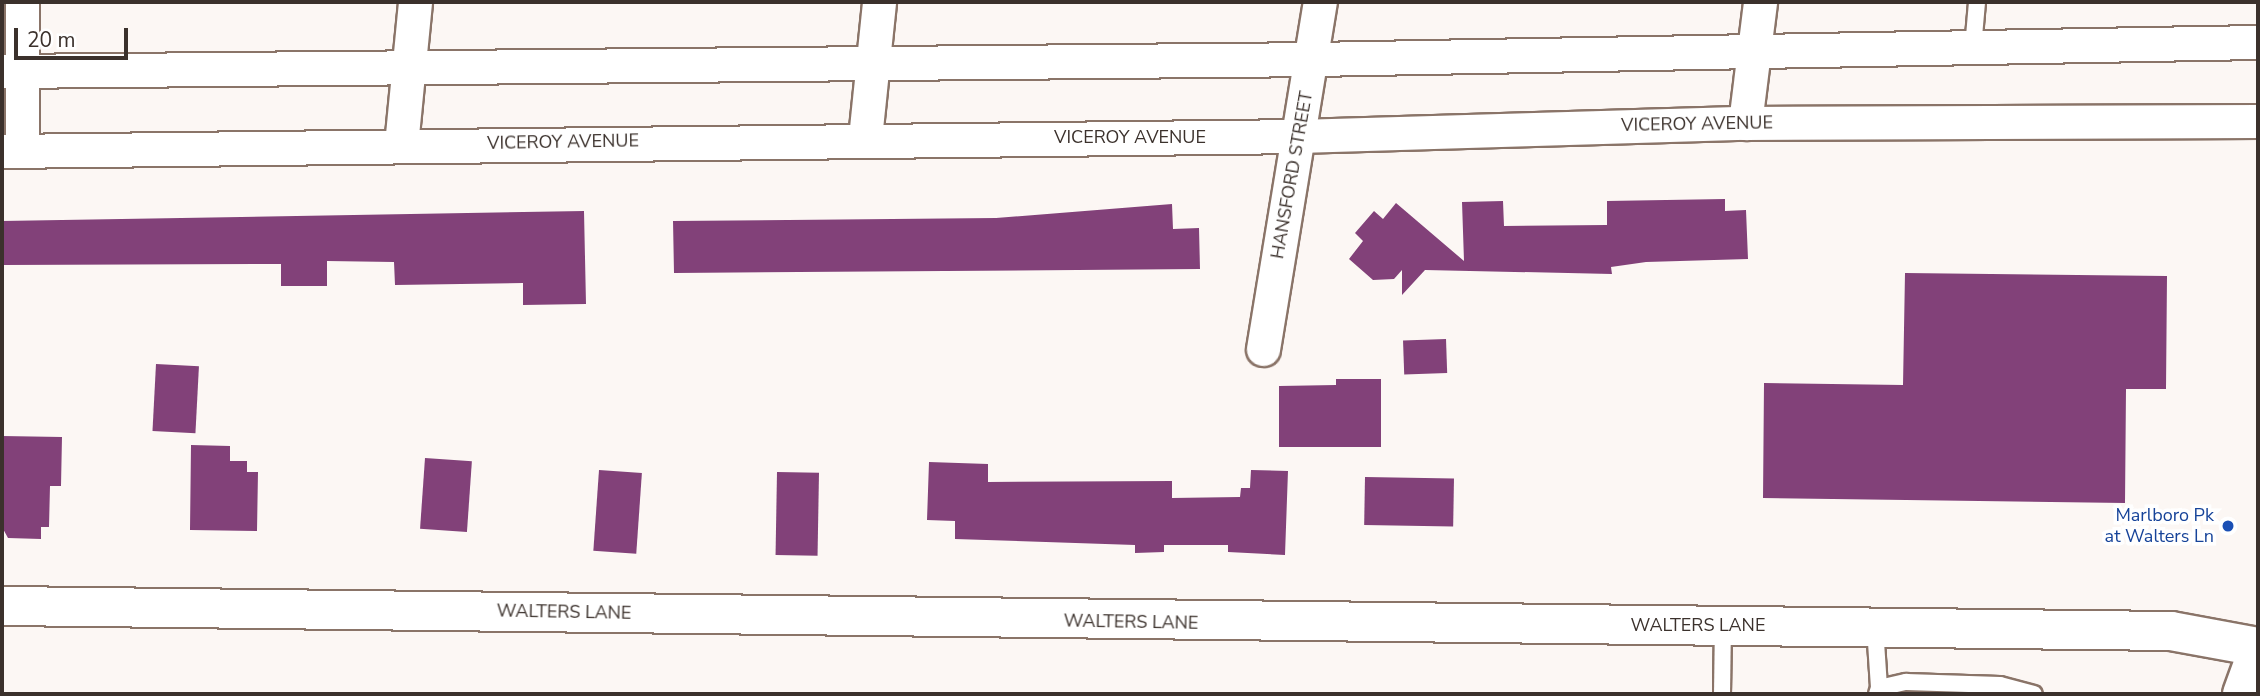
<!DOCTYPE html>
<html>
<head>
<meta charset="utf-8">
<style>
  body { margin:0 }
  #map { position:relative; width:2260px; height:696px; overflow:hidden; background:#fcf7f4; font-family:"Nunito Sans",sans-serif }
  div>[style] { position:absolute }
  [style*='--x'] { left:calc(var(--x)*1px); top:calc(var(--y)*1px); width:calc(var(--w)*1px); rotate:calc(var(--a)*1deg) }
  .building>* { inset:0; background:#824179; transform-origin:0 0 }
  .roads { filter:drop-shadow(2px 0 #8a7468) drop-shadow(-2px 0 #8a7468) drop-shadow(0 2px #8a7468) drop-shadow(0 -2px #8a7468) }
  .service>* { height:16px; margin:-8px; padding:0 8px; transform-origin:8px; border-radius:8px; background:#fff }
  .minor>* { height:33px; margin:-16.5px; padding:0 16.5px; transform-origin:16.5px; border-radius:16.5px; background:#fff }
  .tertiary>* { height:38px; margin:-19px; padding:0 19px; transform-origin:19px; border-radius:19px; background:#fff }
  .secondary>* { height:38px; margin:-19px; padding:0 19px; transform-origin:19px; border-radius:19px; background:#fff }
  .dots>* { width:19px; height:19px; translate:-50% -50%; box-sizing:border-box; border:4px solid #fff; border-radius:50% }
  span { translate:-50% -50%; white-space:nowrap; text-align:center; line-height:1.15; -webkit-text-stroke:7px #fff; paint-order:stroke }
  .street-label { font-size:18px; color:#3b312c }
  .transit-label { font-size:18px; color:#164399 }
  .right { translate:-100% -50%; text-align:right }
  .frame { position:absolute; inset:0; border:4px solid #3b312c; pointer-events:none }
  .scale { position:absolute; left:14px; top:28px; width:114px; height:32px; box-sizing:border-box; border:4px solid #3b312c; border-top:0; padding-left:9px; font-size:21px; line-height:24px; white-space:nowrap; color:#3b312c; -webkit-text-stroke:5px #fff; paint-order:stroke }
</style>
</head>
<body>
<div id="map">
  <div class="building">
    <i style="clip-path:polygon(1725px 199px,1725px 211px,1746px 210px,1748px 259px,1646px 262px,1611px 267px,1612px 274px,1425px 270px,1402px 295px,1402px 270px,1394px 279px,1373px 280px,1349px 259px,1363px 241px,1355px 233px,1374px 211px,1383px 219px,1396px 203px,1464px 261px,1462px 202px,1503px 201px,1504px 226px,1607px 225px,1607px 201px)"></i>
    <i style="clip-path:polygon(1172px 204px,1173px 229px,1199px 228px,1200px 269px,674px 273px,673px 221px,996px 218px)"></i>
    <i style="clip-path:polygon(584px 211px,586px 304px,523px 305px,523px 283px,395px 285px,394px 262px,327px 261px,327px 286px,281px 286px,281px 264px,2px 265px,2px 221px)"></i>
    <i style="clip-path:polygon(1905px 273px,2167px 276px,2166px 389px,2126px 389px,2125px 503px,1763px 498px,1764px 383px,1903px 385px)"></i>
    <i style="left:1446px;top:339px;width:34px;height:43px;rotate:88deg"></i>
    <i style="left:156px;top:364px;width:43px;height:67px;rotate:3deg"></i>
    <i style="clip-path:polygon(1336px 379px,1381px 379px,1381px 447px,1279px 447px,1279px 386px,1336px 385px)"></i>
    <i style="clip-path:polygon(2px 436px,62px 437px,61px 486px,50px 486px,49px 527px,41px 527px,41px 539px,8px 538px,2px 527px)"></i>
    <i style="clip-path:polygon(191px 445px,230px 446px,230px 461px,247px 461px,247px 472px,258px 472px,257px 531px,190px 530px)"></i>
    <i style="left:425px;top:458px;width:47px;height:71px;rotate:4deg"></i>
    <i style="clip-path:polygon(929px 462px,988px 464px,988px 482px,1172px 481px,1172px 498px,1240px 497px,1241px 488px,1250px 488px,1251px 470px,1288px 471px,1285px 555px,1228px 552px,1228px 545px,1164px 545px,1164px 552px,1135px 553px,1135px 545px,955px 539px,955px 521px,927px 520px)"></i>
    <i style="left:599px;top:470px;width:43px;height:81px;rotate:4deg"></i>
    <i style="left:777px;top:472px;width:42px;height:83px;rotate:1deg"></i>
    <i style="left:1365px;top:477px;width:89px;height:48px;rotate:1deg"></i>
  </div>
  <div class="roads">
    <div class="service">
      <i style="--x:1973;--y:48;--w:46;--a:-85"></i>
      <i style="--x:1875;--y:627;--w:61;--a:86.2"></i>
      <i style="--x:1722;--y:694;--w:69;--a:-89.2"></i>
      <i style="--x:1877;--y:694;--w:6;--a:-72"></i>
      <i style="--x:1879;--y:688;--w:28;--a:-13"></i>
      <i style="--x:1906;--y:682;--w:94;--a:1.8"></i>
      <i style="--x:2000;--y:685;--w:35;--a:15"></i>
    </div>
    <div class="minor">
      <i style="--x:22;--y:2;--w:149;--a:90"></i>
      <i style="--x:2;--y:71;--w:1310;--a:-0.52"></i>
      <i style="--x:1312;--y:59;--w:946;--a:-1.03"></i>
      <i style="--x:1745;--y:123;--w:122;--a:-82.9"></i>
      <i style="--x:865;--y:138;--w:137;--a:-84.1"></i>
      <i style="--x:401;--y:145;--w:144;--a:-84.4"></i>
      <i style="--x:2;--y:151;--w:1296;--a:-0.66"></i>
      <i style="--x:1298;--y:136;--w:447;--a:-1.7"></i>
      <i style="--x:1745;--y:123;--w:513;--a:-0.22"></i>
      <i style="--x:1263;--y:349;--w:352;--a:-80.7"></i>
    </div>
    <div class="tertiary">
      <i style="--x:2;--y:606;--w:2169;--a:0.66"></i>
      <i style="--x:2171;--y:631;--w:88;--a:10.4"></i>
    </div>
    <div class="secondary">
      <i style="--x:2242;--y:694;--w:47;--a:-70"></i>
    </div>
  </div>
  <div class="dots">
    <i style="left:2228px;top:526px;background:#1a4fb4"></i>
  </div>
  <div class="street-label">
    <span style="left:1697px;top:124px;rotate:-1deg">VICEROY AVENUE</span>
    <span style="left:1130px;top:137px">VICEROY AVENUE</span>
    <span style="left:563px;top:142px;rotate:-1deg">VICEROY AVENUE</span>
    <span style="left:1292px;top:175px;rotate:-80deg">HANSFORD STREET</span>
    <span style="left:564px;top:612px;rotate:1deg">WALTERS LANE</span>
    <span style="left:1131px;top:622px;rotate:1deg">WALTERS LANE</span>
    <span style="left:1698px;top:625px">WALTERS LANE</span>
  </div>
  <div class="transit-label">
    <span class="right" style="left:2214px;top:526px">Marlboro Pk<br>at Walters Ln</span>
  </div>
  <div class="frame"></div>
  <div class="scale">20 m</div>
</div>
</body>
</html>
